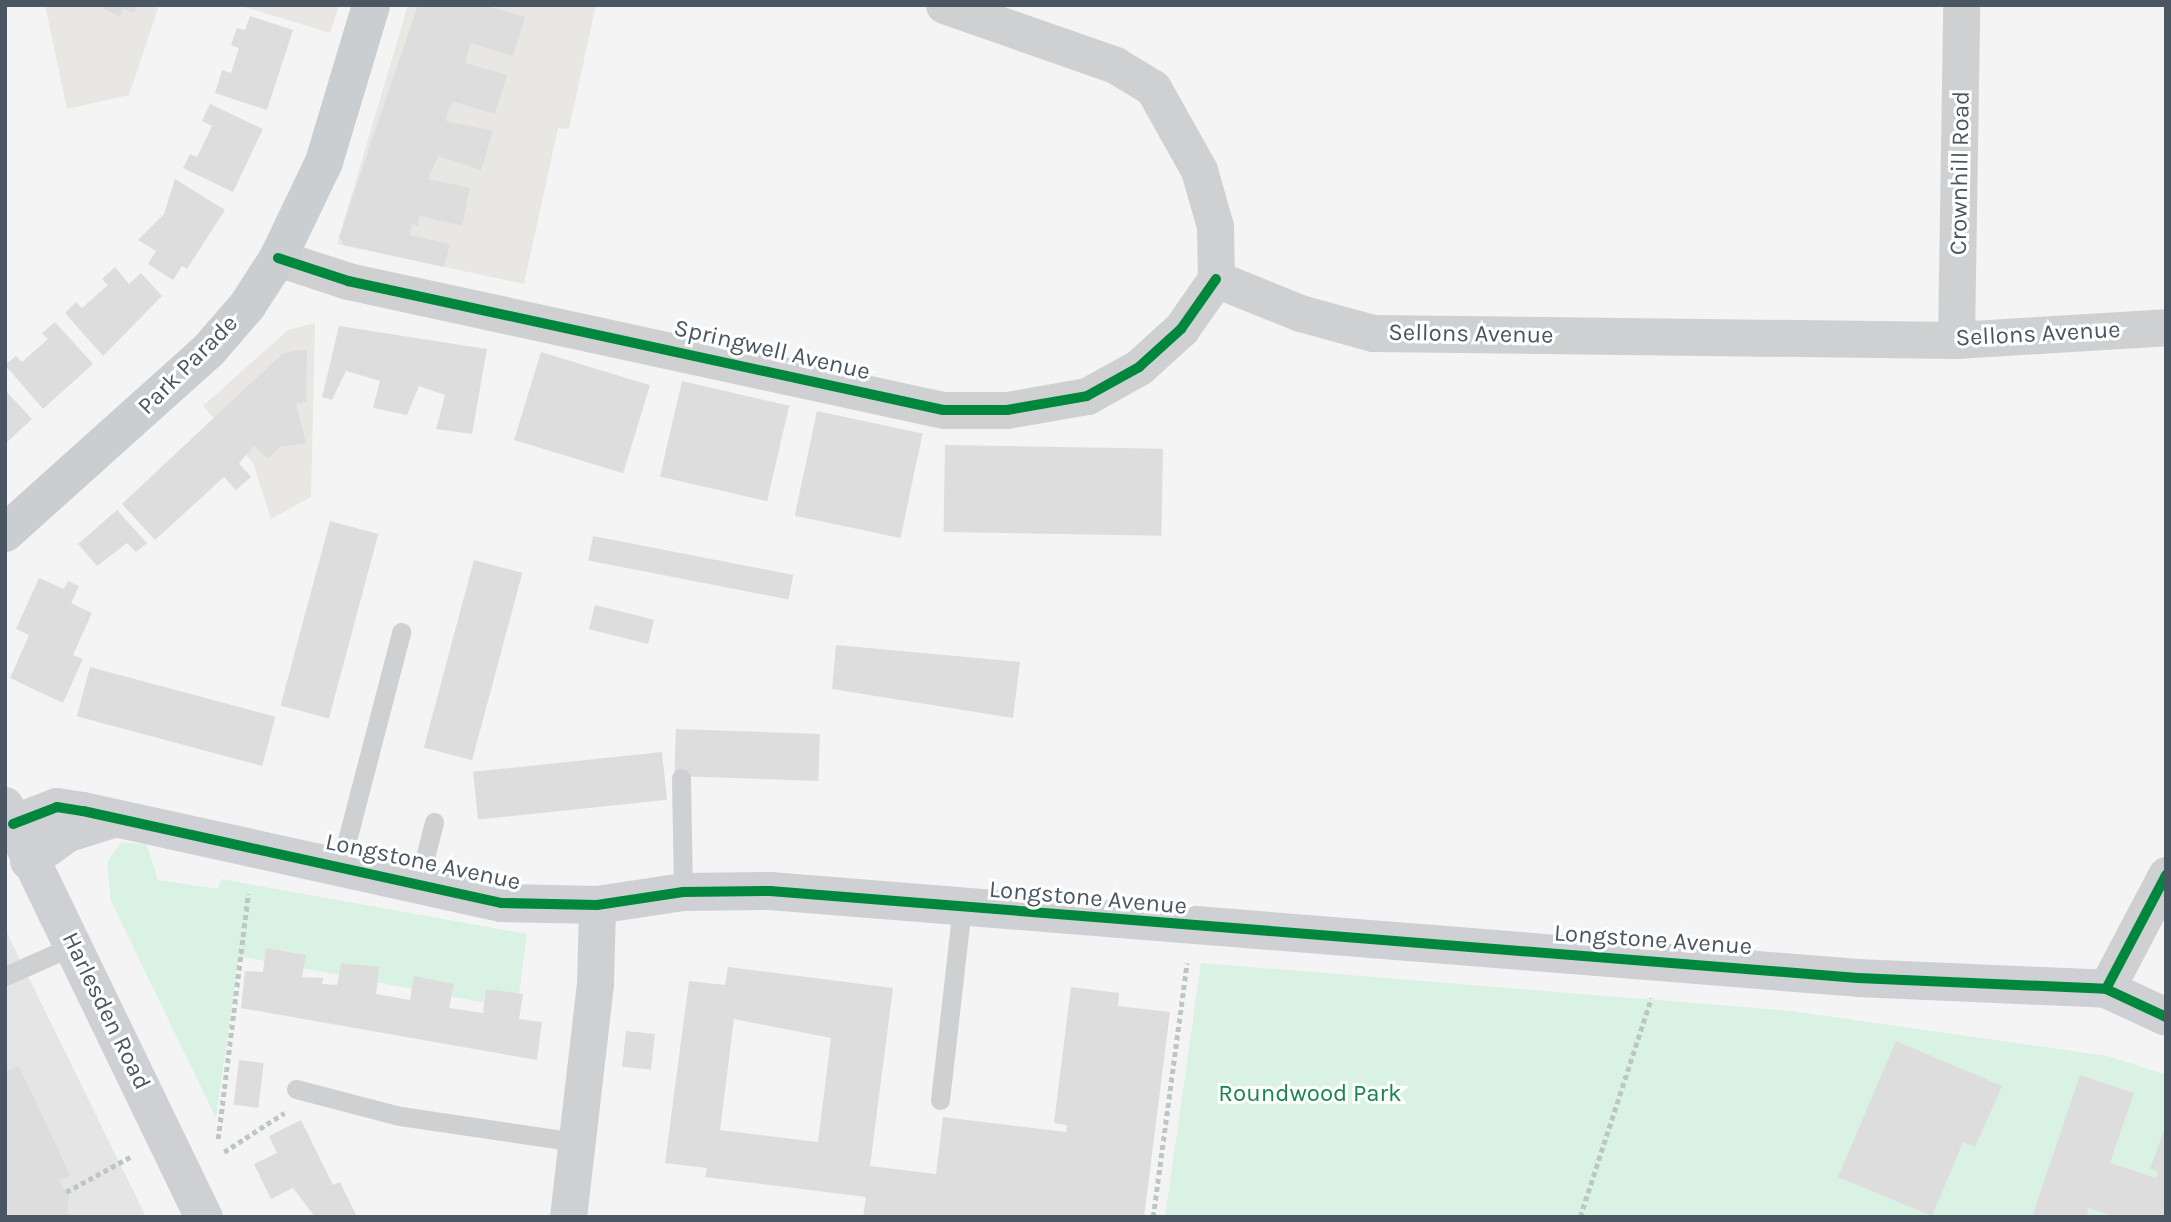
<!DOCTYPE html>
<html>
<head>
<meta charset="utf-8">
<style>
  body { margin:0 }
  #map { position:relative; width:2171px; height:1222px; overflow:hidden; background:#f4f4f4; font-family:Karla,sans-serif }
  div>[style] { position:absolute }
  [style*='--x'] { left:calc(var(--x)*1px); top:calc(var(--y)*1px); width:calc(var(--w)*1px); rotate:calc(var(--a)*1deg) }
  .commercial>* { inset:0; background:#e8e7e3 }
  .education>* { inset:0; background:#e6e5e6 }
  .green>* { inset:0; background:#d9f2e3 }
  .building>* { inset:0; background:#ddddde; transform-origin:0 0 }
  .path>* { height:4.5px; margin-top:-2.25px; transform-origin:0; background:repeating-linear-gradient(90deg,#bcc7c4 0 5px,transparent 0 8.5px) }
  .lane>* { height:19px; margin:-9.5px; padding:0 9.5px; transform-origin:9.5px; border-radius:9.5px; background:#ced0d2 }
  .street>* { height:37px; margin:-18.5px; padding:0 18.5px; transform-origin:18.5px; border-radius:18.5px; background:#ced0d2 }
  .secondary>* { height:38px; margin:-19px; padding:0 19px; transform-origin:19px; border-radius:19px; background:#ced0d4 }
  .primary>* { height:38px; margin:-19px; padding:0 19px; transform-origin:19px; border-radius:19px; background:#caced1 }
  .cycleway>* { height:10px; margin:-5px; padding:0 5px; transform-origin:5px; border-radius:5px; background:#00873e }
  span { translate:-50% -50%; white-space:nowrap; text-align:center; line-height:1.15; -webkit-text-stroke:6px #fff; paint-order:stroke }
  .street-label { font-size:24px; color:#4a5661 }
  .park-label { font-size:24px; color:#17864f }
  .frame { position:absolute; inset:0; border:7px solid #4a5661; pointer-events:none }
</style>
</head>
<body>
<div id="map">
  <div class="commercial">
    <i style="clip-path:polygon(45px 5px,159px 5px,129px 95px,67px 109px)"></i>
    <i style="clip-path:polygon(238px 5px,339px 5px,330px 33px)"></i>
    <i style="clip-path:polygon(408px 5px,596px 5px,569px 129px,558px 128px,524px 284px,337px 244px)"></i>
    <i style="clip-path:polygon(315px 323px,311px 497px,271px 519px,253px 463px,203px 406px,288px 330px)"></i>
  </div>
  <div class="education">
    <i style="clip-path:polygon(5px 929px,146px 1217px,5px 1217px)"></i>
  </div>
  <div class="green">
    <i style="clip-path:polygon(121px 842px,147px 845px,158px 880px,218px 889px,221px 879px,527px 934px,517px 1009px,239px 956px,216px 1118px,111px 901px,107px 862px)"></i>
    <i style="clip-path:polygon(1201px 963px,1791px 1011px,2108px 1056px,2166px 1075px,2166px 1217px,1165px 1217px)"></i>
  </div>
  <div class="building">
    <i style="clip-path:polygon(98px 5px,137px 5px,134px 13px,123px 9px,120px 17px)"></i>
    <i style="clip-path:polygon(418px 5px,484px 5px,525px 17px,513px 56px,470px 43px,465px 63px,507px 75px,495px 114px,454px 102px,448px 110px,446px 121px,493px 131px,481px 170px,438px 156px,428px 179px,470px 188px,462px 226px,420px 216px,418px 226px,412px 224px,410px 235px,450px 244px,444px 267px,344px 245px,339px 237px)"></i>
    <i style="clip-path:polygon(250px 16px,293px 30px,267px 110px,215px 93px,222px 70px,231px 73px,239px 48px,231px 45px,237px 28px,245px 30px)"></i>
    <i style="clip-path:polygon(210px 104px,263px 129px,233px 192px,183px 168px,190px 154px,197px 157px,212px 126px,202px 121px)"></i>
    <i style="clip-path:polygon(175px 179px,225px 210px,187px 269px,182px 266px,173px 280px,148px 264px,156px 251px,138px 240px,164px 214px)"></i>
    <i style="clip-path:polygon(115px 267px,129px 284px,141px 273px,162px 296px,103px 356px,65px 313px,76px 302px,82px 308px,108px 285px,102px 279px)"></i>
    <i style="clip-path:polygon(55px 322px,93px 364px,43px 409px,5px 365px,16px 356px,22px 362px,48px 339px,42px 333px)"></i>
    <i style="clip-path:polygon(339px 326px,487px 349px,472px 434px,436px 429px,445px 395px,419px 386px,407px 415px,373px 408px,380px 381px,346px 371px,332px 400px,322px 397px)"></i>
    <i style="clip-path:polygon(307px 349px,306px 402px,296px 403px,306px 443px,279px 447px,268px 459px,254px 446px,239px 463px,251px 477px,236px 490px,224px 477px,155px 540px,122px 504px,283px 353px)"></i>
    <i style="left:541px;top:352px;width:114px;height:92px;rotate:17deg"></i>
    <i style="left:682px;top:381px;width:110px;height:98px;rotate:13deg"></i>
    <i style="clip-path:polygon(5px 390px,32px 419px,5px 444px)"></i>
    <i style="left:817px;top:411px;width:108px;height:107px;rotate:12deg"></i>
    <i style="left:945px;top:445px;width:218px;height:87px;rotate:1deg"></i>
    <i style="clip-path:polygon(117px 510px,147px 543px,136px 552px,127px 543px,97px 566px,78px 544px)"></i>
    <i style="left:330px;top:521px;width:50px;height:191px;rotate:15deg"></i>
    <i style="left:593px;top:536px;width:204px;height:25px;rotate:11deg"></i>
    <i style="left:474px;top:560px;width:50px;height:194px;rotate:15deg"></i>
    <i style="clip-path:polygon(39px 578px,64px 589px,68px 581px,79px 586px,71px 603px,92px 613px,73px 655px,83px 659px,63px 703px,10px 678px,29px 635px,16px 629px)"></i>
    <i style="left:595px;top:605px;width:61px;height:25px;rotate:14deg"></i>
    <i style="clip-path:polygon(836px 645px,1020px 662px,1013px 718px,832px 689px)"></i>
    <i style="left:90px;top:667px;width:192px;height:51px;rotate:15deg"></i>
    <i style="left:676px;top:729px;width:144px;height:47px;rotate:2deg"></i>
    <i style="left:662px;top:752px;width:48px;height:190px;rotate:84deg"></i>
    <i style="clip-path:polygon(266px 948px,306px 955px,302px 977px,323px 978px,322px 984px,337px 985px,341px 963px,379px 967px,376px 994px,410px 1000px,414px 976px,454px 984px,449px 1008px,483px 1013px,486px 989px,523px 994px,519px 1019px,542px 1022px,537px 1060px,241px 1008px,245px 971px,263px 972px)"></i>
    <i style="clip-path:polygon(evenodd,728px 967px,893px 988px,870px 1166px,936px 1174px,943px 1117px,1066px 1132px,1067px 1125px,1054px 1123px,1071px 987px,1119px 993px,1118px 1006px,1170px 1012px,1144px 1217px,863px 1217px,866px 1197px,705px 1177px,707px 1168px,665px 1163px,689px 981px,725px 985px,728px 967px,734px 1019px,831px 1038px,818px 1142px,720px 1130px,734px 1019px)"></i>
    <i style="left:626px;top:1031px;width:29px;height:36px;rotate:6deg"></i>
    <i style="clip-path:polygon(1896px 1041px,2002px 1086px,1975px 1147px,1963px 1142px,1932px 1216px,1838px 1177px)"></i>
    <i style="left:239px;top:1060px;width:25px;height:45px;rotate:7deg"></i>
    <i style="clip-path:polygon(19px 1066px,70px 1175px,59px 1181px,69px 1196px,67px 1217px,5px 1217px,5px 1072px)"></i>
    <i style="clip-path:polygon(2080px 1075px,2134px 1093px,2110px 1163px,2156px 1178px,2158px 1171px,2150px 1169px,2166px 1125px,2166px 1217px,2115px 1217px,2089px 1208px,2086px 1217px,2032px 1217px)"></i>
    <i style="clip-path:polygon(301px 1120px,333px 1185px,340px 1182px,357px 1217px,315px 1217px,293px 1188px,271px 1199px,254px 1164px,277px 1153px,269px 1136px)"></i>
  </div>
  <div class="path">
    <i style="--x:218;--y:1139;--w:247;--a:-83"></i>
    <i style="--x:224;--y:1152;--w:72;--a:-33"></i>
    <i style="--x:66;--y:1192;--w:75;--a:-28.6"></i>
    <i style="--x:1153;--y:1217;--w:256;--a:-82.4"></i>
    <i style="--x:1580;--y:1217;--w:230;--a:-72"></i>
  </div>
  <div class="lane">
    <i style="--x:681;--y:778;--w:114;--a:89"></i>
    <i style="--x:340;--y:867;--w:243;--a:-75.4"></i>
    <i style="--x:418;--y:885;--w:65;--a:-75.7"></i>
    <i style="--x:5;--y:976;--w:77;--a:-23.9"></i>
    <i style="--x:296;--y:1089;--w:107;--a:14.6"></i>
    <i style="--x:400;--y:1116;--w:179;--a:8.4"></i>
    <i style="--x:940;--y:1100;--w:193;--a:-83.5"></i>
  </div>
  <div class="street">
    <i style="--x:944;--y:5;--w:181;--a:19.3"></i>
    <i style="--x:1115;--y:65;--w:44;--a:31.2"></i>
    <i style="--x:1153;--y:88;--w:94;--a:60.7"></i>
    <i style="--x:1199;--y:170;--w:58;--a:74.1"></i>
    <i style="--x:1215;--y:226;--w:53;--a:88.9"></i>
    <i style="--x:278;--y:258;--w:74;--a:18.2"></i>
    <i style="--x:348;--y:281;--w:609;--a:12.23"></i>
    <i style="--x:943;--y:410;--w:64;--a:0"></i>
    <i style="--x:1007;--y:410;--w:81;--a:-9.9"></i>
    <i style="--x:1087;--y:396;--w:60;--a:-29.1"></i>
    <i style="--x:1139;--y:367;--w:57;--a:-42.1"></i>
    <i style="--x:1181;--y:329;--w:61;--a:-55"></i>
    <i style="--x:1216;--y:279;--w:91;--a:22"></i>
    <i style="--x:1300;--y:313;--w:76;--a:15.3"></i>
    <i style="--x:1373;--y:333;--w:583;--a:0.69"></i>
    <i style="--x:1956;--y:340;--w:210;--a:-3.5"></i>
    <i style="--x:1956;--y:340;--w:335;--a:-89.1"></i>
    <i style="--x:2106;--y:989;--w:129;--a:-62.2"></i>
    <i style="--x:568;--y:1217;--w:235;--a:-83.4"></i>
    <i style="--x:595;--y:984;--w:79;--a:-88.5"></i>
  </div>
  <div class="secondary">
    <i style="--x:5;--y:806;--w:457;--a:64.2"></i>
    <i style="--x:13;--y:824;--w:47;--a:-21.1"></i>
    <i style="--x:57;--y:807;--w:26;--a:9"></i>
    <i style="--x:83;--y:811;--w:429;--a:12.4"></i>
    <i style="--x:502;--y:903;--w:95;--a:1.2"></i>
    <i style="--x:597;--y:905;--w:87;--a:-8.6"></i>
    <i style="--x:683;--y:892;--w:87;--a:-0.7"></i>
    <i style="--x:770;--y:891;--w:1091;--a:4.57"></i>
    <i style="--x:1858;--y:978;--w:248;--a:2.5"></i>
    <i style="--x:2106;--y:989;--w:66;--a:25"></i>
    <i style="--x:29;--y:861;--w:48;--a:-35.7"></i>
    <i style="--x:68;--y:833;--w:47;--a:-17.3"></i>
  </div>
  <div class="primary">
    <i style="--x:5;--y:533;--w:273;--a:-41.9"></i>
    <i style="--x:208;--y:351;--w:60;--a:-49.1"></i>
    <i style="--x:247;--y:306;--w:57;--a:-57.1"></i>
    <i style="--x:278;--y:258;--w:106;--a:-64.4"></i>
    <i style="--x:324;--y:162;--w:164;--a:-73.3"></i>
  </div>
  <div class="cycleway">
    <i style="--x:278;--y:258;--w:74;--a:18.2"></i>
    <i style="--x:348;--y:281;--w:609;--a:12.23"></i>
    <i style="--x:943;--y:410;--w:64;--a:0"></i>
    <i style="--x:1007;--y:410;--w:81;--a:-9.9"></i>
    <i style="--x:1087;--y:396;--w:60;--a:-29.1"></i>
    <i style="--x:1139;--y:367;--w:57;--a:-42.1"></i>
    <i style="--x:1181;--y:329;--w:61;--a:-55"></i>
    <i style="--x:13;--y:824;--w:47;--a:-21.1"></i>
    <i style="--x:57;--y:807;--w:26;--a:9"></i>
    <i style="--x:83;--y:811;--w:429;--a:12.4"></i>
    <i style="--x:502;--y:903;--w:95;--a:1.2"></i>
    <i style="--x:597;--y:905;--w:87;--a:-8.6"></i>
    <i style="--x:683;--y:892;--w:87;--a:-0.7"></i>
    <i style="--x:770;--y:891;--w:1091;--a:4.57"></i>
    <i style="--x:1858;--y:978;--w:248;--a:2.5"></i>
    <i style="--x:2106;--y:989;--w:66;--a:25"></i>
    <i style="--x:2106;--y:989;--w:129;--a:-62.2"></i>
  </div>
  <div class="street-label">
    <span style="left:1960px;top:173px;rotate:-89deg">Crownhill Road</span>
    <span style="left:1471px;top:334px;rotate:1deg">Sellons Avenue</span>
    <span style="left:2038px;top:334px;rotate:-3deg">Sellons Avenue</span>
    <span style="left:772px;top:350px;rotate:13deg">Springwell Avenue</span>
    <span style="left:188px;top:365px;rotate:-45deg">Park Parade</span>
    <span style="left:423px;top:862px;rotate:12deg">Longstone Avenue</span>
    <span style="left:1088px;top:898px;rotate:5deg">Longstone Avenue</span>
    <span style="left:1653px;top:940px;rotate:4deg">Longstone Avenue</span>
    <span style="left:106px;top:1011px;rotate:64deg">Harlesden Road</span>
  </div>
  <div class="park-label">
    <span style="left:1310px;top:1094px">Roundwood Park</span>
  </div>
  <div class="frame"></div>
</div>
</body>
</html>
